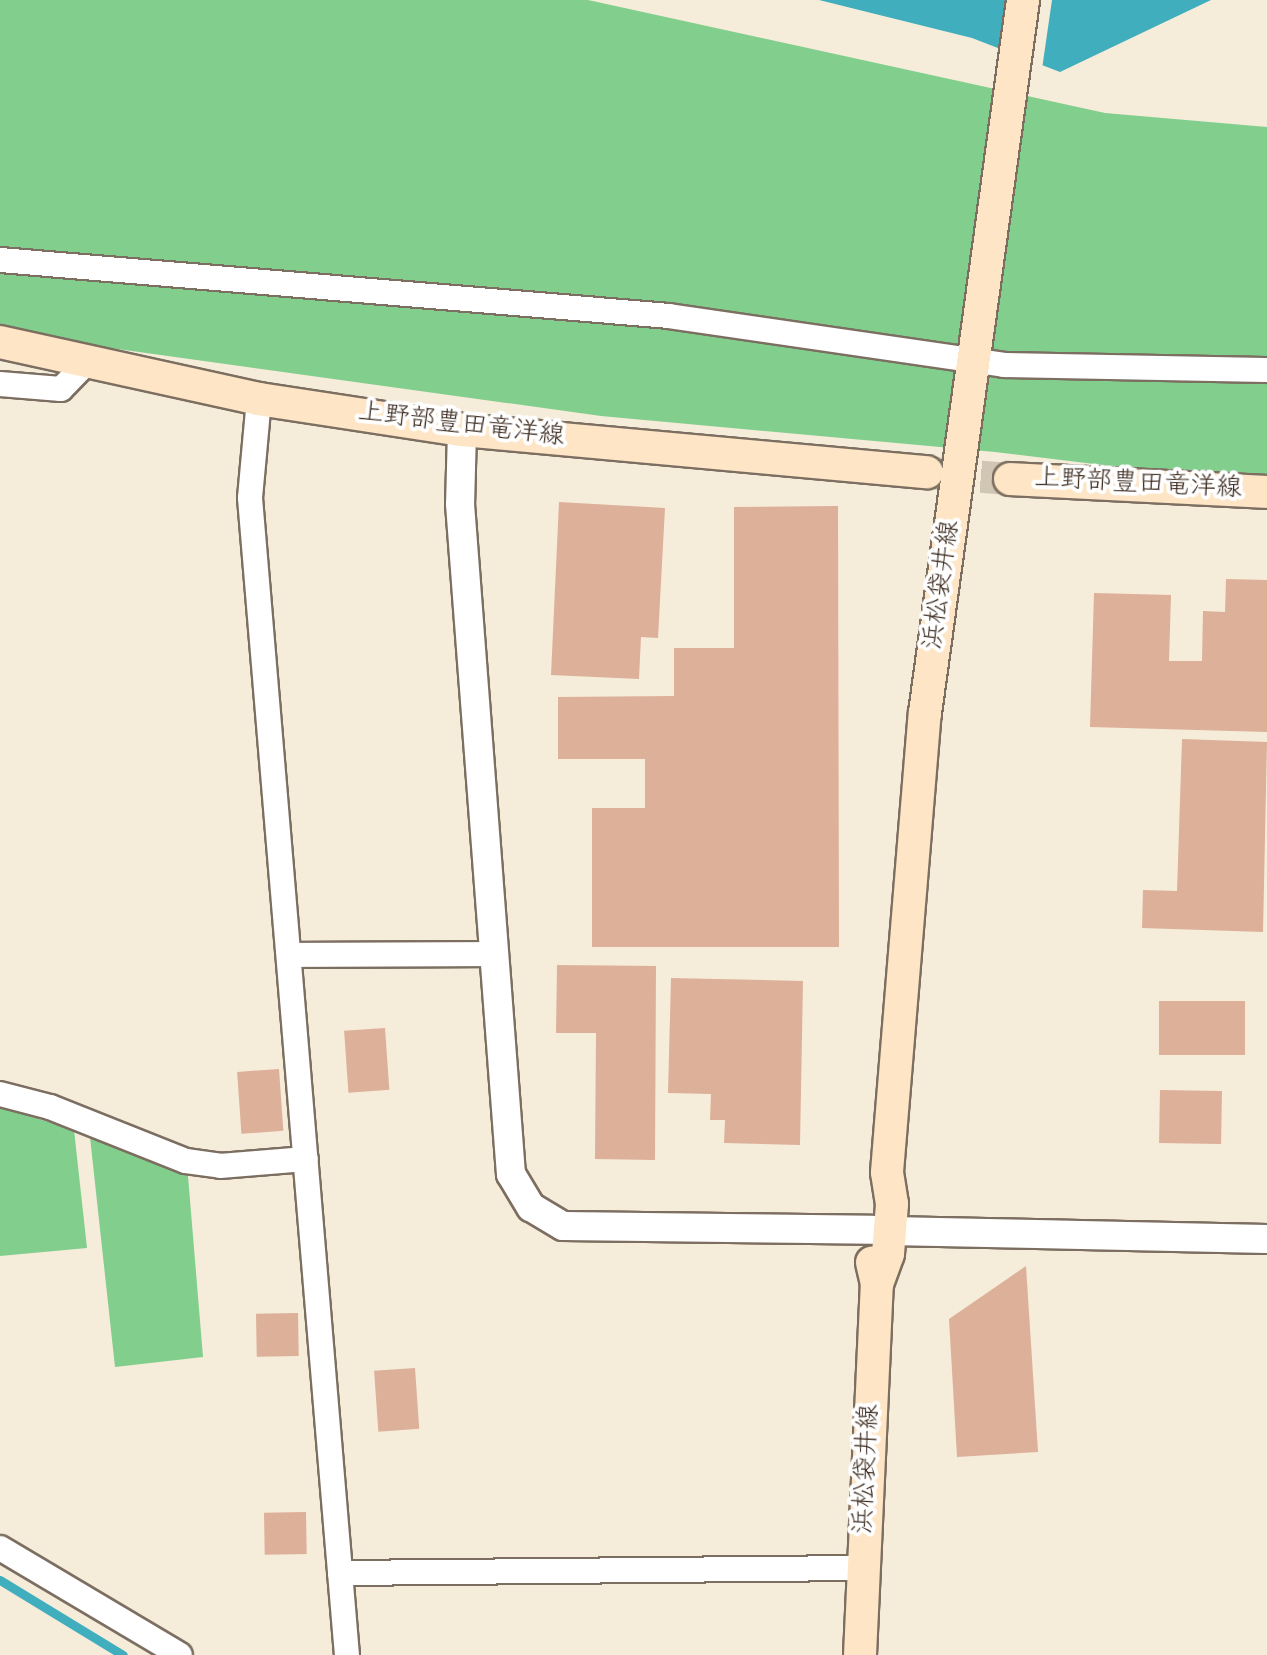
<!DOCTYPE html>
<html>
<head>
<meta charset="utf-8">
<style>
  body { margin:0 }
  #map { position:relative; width:1267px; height:1655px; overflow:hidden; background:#f6ecda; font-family:"Indie Flower","Klee One",sans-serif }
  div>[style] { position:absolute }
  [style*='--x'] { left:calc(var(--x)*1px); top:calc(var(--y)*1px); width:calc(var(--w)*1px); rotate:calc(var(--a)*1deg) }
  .green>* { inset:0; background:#81ce8d }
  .water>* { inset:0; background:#40aebd }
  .pier>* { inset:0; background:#f6ecda }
  .stream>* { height:9px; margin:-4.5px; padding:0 4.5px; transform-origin:4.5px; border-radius:4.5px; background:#40aebd }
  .building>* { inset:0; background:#ddb099; transform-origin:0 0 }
  .secondary-tunnel>* { height:32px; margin-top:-16px; transform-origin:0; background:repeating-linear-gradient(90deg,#d1c5b4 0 32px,transparent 0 48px) }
  .roads { filter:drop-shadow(2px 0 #7c6e60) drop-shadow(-2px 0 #7c6e60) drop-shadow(0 2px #7c6e60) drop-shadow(0 -2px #7c6e60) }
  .minor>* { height:24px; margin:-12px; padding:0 12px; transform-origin:12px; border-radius:12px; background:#fff }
  .tertiary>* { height:28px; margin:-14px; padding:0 14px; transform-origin:14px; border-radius:14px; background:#fff }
  .secondary>* { height:32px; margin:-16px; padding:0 16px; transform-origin:16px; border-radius:16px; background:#fde5c5 }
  span { translate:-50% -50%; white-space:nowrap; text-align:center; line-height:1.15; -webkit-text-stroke:8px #fff; paint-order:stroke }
  .street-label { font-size:26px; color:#3b2a1e }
</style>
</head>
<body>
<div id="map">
  <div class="green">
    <i style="clip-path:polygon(0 0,588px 0,1105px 113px,1267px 127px,1267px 485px,995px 452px,601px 416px,103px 347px,0 337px)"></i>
    <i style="clip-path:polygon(0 1107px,74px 1130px,87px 1248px,0 1256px)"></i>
    <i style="clip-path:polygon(90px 1137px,188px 1176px,203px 1357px,115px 1367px)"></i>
  </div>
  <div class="water">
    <i style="clip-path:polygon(819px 0,1211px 0,1060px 72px,972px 38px)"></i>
  </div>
  <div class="pier">
    <i style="clip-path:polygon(1006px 0,1052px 0,1042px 69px,998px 53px)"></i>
  </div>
  <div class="stream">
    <i style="--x:0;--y:1580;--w:144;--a:31.4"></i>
  </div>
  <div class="building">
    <i style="clip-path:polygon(559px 502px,665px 508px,658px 638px,641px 637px,639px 679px,551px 675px)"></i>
    <i style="clip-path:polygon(838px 506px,839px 947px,592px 947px,592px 808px,645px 808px,645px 759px,558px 759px,558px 697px,674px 696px,674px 648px,734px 648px,734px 507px)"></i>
    <i style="clip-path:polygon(1226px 579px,1267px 580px,1267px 732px,1090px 727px,1094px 593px,1171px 595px,1169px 661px,1202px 661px,1203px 611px,1225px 612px)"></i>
    <i style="clip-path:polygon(1182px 739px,1267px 742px,1263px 932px,1142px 928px,1143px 890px,1177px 891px)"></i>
    <i style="clip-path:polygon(557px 965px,656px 966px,655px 1160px,595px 1159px,596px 1033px,556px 1033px)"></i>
    <i style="clip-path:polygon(671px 978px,803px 981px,800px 1145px,724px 1143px,725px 1120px,710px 1120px,711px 1094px,668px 1093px)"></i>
    <i style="left:1159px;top:1001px;width:86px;height:54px"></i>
    <i style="left:385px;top:1028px;width:62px;height:41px;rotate:86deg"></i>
    <i style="left:279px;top:1069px;width:62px;height:42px;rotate:86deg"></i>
    <i style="left:1160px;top:1090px;width:62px;height:53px;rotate:1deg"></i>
    <i style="clip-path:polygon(1026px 1266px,1038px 1452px,957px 1457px,949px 1319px)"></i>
    <i style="left:298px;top:1313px;width:43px;height:42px;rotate:89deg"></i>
    <i style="left:415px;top:1368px;width:61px;height:41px;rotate:86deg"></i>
    <i style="left:306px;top:1512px;width:42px;height:42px;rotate:89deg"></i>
  </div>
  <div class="secondary-tunnel">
    <i style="--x:933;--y:473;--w:77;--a:4.5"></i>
  </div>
  <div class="roads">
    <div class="minor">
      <i style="--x:0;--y:260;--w:671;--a:4.78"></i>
      <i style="--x:669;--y:316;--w:339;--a:8.3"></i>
      <i style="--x:1004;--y:365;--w:263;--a:1.1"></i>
      <i style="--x:0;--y:384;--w:61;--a:4.7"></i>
      <i style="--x:61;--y:389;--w:36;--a:-46"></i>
      <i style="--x:259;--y:399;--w:99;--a:95.2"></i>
      <i style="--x:250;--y:498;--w:1161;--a:85.21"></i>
      <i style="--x:290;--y:955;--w:202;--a:-0.3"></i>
      <i style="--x:0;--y:1094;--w:52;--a:14.6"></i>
      <i style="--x:50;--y:1107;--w:146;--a:21.7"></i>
      <i style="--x:186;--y:1161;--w:34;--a:8"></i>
      <i style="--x:220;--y:1166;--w:86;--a:-4.7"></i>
      <i style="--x:0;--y:1548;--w:209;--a:30.7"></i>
      <i style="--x:340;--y:1573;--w:523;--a:-0.55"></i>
    </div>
    <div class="tertiary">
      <i style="--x:462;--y:430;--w:74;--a:91.5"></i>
      <i style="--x:460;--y:504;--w:672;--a:85.65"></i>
      <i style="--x:511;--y:1174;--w:39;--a:59"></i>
      <i style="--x:531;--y:1207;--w:37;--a:31"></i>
      <i style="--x:563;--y:1226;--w:309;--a:0.7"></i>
      <i style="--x:890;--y:1231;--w:377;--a:1.2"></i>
    </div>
    <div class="secondary">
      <i style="--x:0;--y:342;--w:265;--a:12.4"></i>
      <i style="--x:259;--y:399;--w:205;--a:8.7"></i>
      <i style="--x:462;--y:430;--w:467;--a:5.2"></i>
      <i style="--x:1010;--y:479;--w:257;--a:2.9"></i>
      <i style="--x:877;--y:1284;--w:32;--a:-70"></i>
      <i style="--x:888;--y:1254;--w:50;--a:-85.4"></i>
      <i style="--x:892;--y:1204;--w:32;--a:-99"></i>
      <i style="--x:887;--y:1172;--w:461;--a:-85.3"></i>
      <i style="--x:925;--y:713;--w:720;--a:-82.17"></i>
      <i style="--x:860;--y:1655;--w:371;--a:-87.4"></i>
      <i style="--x:877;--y:1284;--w:22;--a:-103"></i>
    </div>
  </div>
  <div class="street-label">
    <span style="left:461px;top:426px;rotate:7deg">上野部豊田竜洋線</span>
    <span style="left:1138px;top:485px;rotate:3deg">上野部豊田竜洋線</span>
    <span style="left:943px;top:585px;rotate:-82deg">浜松袋井線</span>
    <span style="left:868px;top:1469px;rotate:-87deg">浜松袋井線</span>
  </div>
</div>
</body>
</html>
